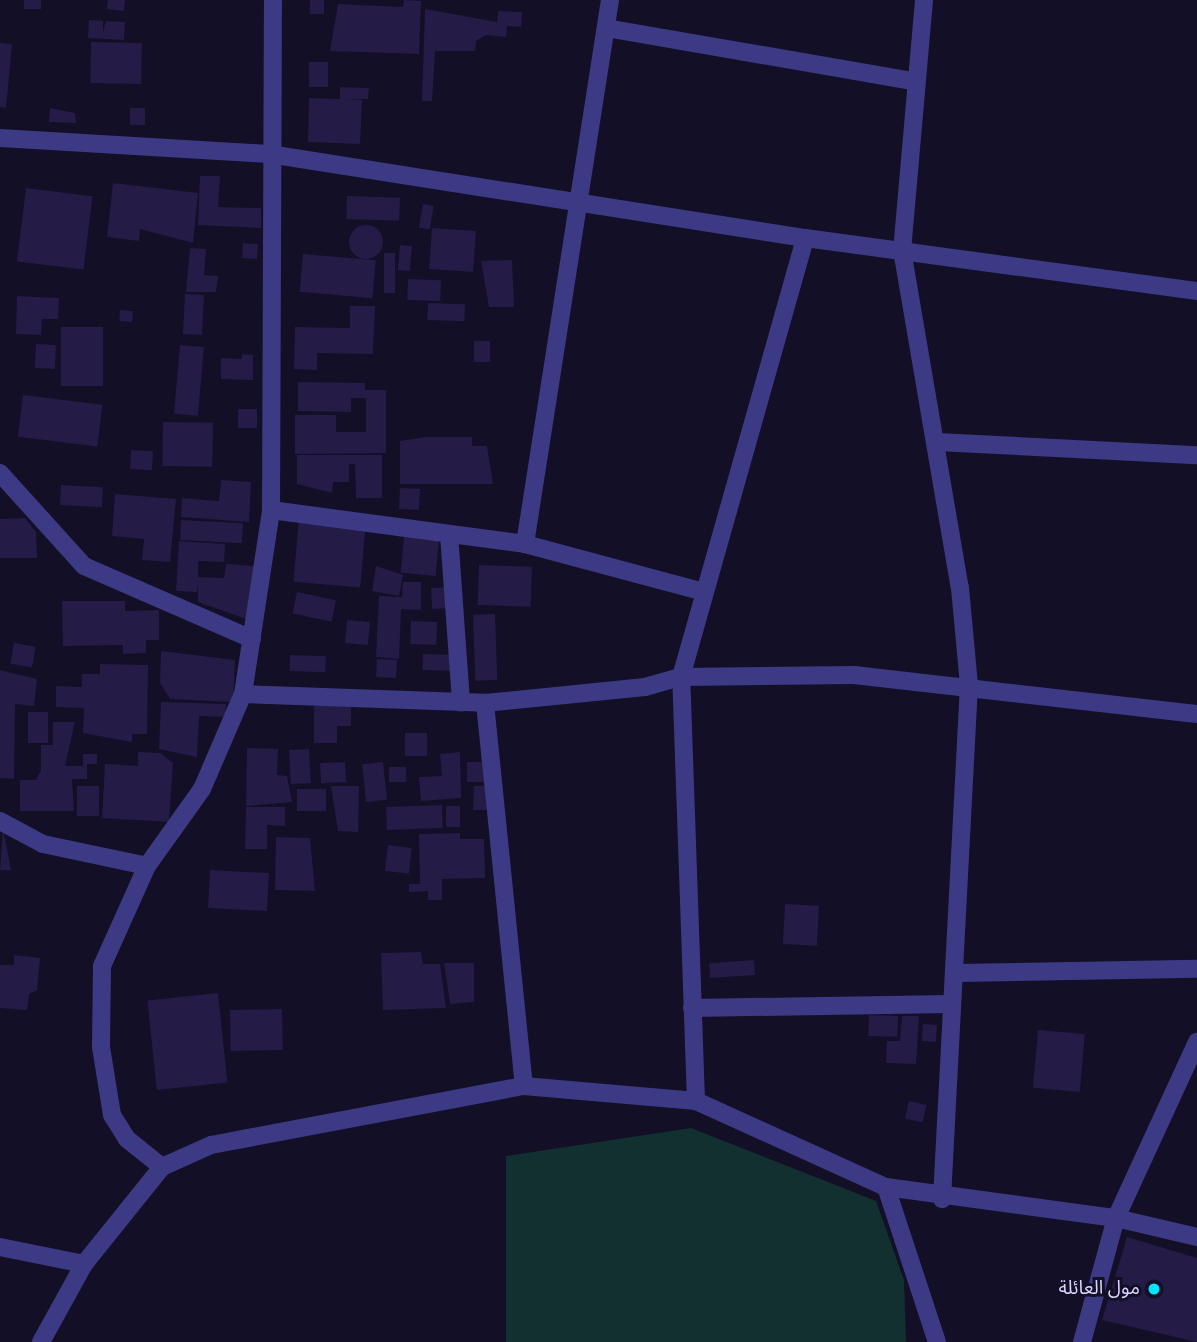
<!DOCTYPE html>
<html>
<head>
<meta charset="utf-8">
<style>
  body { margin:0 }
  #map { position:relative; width:1197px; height:1342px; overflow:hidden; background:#130f26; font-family:Karla,"Noto Sans Arabic",sans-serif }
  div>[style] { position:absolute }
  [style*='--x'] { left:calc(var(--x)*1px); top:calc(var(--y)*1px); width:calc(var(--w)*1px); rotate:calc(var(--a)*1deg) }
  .green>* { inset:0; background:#12302f }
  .building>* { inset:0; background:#241b47; transform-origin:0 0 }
  .round { border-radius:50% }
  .street>* { height:18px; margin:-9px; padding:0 9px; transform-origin:9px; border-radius:9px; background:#3d3a85 }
  .dots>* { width:19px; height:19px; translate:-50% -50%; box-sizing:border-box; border:4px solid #130f26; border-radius:50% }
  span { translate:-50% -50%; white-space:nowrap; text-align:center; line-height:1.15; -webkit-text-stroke:6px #130f26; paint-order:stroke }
  .poi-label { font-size:19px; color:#d9d4ff }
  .right { translate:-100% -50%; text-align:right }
</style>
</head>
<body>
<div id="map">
  <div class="green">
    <i style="clip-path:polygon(691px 1128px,876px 1201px,904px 1280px,906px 1342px,506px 1342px,506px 1156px)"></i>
  </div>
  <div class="building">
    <i style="left:24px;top:0;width:17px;height:9px"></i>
    <i style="clip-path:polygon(108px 0,125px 0,124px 11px,107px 9px)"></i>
    <i style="left:310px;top:0;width:14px;height:14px"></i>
    <i style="clip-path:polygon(404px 0,421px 1px,419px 54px,330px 51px,338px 4px,403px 7px)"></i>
    <i style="clip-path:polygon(425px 9px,497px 22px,498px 11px,522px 12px,521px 27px,507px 26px,506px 37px,486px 35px,476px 41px,475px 51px,435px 51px,432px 101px,422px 101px)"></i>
    <i style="clip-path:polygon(89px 20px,103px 21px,103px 32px,106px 21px,125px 22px,124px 40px,88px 38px)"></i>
    <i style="left:91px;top:42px;width:51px;height:41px;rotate:1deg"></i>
    <i style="clip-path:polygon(0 43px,12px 44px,6px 108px,0 107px)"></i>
    <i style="left:309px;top:62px;width:19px;height:25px"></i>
    <i style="clip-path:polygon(340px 87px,369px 88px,368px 99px,345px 99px,362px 100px,360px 144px,308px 142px,309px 98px,340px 99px)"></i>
    <i style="clip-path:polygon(50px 108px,75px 113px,76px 123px,49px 122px)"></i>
    <i style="left:130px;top:108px;width:15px;height:17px"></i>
    <i style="clip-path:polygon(200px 176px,220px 176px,218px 207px,261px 208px,261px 228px,198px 225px)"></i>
    <i style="clip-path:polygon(113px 183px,198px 193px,193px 243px,140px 229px,139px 241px,107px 237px)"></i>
    <i style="left:26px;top:188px;width:67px;height:74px;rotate:7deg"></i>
    <i style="left:347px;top:196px;width:53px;height:23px;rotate:2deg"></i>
    <i style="left:423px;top:204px;width:11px;height:24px;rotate:10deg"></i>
    <i class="round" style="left:349px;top:225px;width:34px;height:34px"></i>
    <i style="left:432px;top:228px;width:44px;height:41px;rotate:4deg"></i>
    <i style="left:243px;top:243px;width:15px;height:15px;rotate:4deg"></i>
    <i style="left:400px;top:245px;width:12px;height:25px;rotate:5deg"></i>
    <i style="clip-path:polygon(190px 248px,206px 249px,204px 275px,218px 276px,216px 292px,186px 292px)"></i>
    <i style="left:384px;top:253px;width:11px;height:40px"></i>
    <i style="left:303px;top:254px;width:73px;height:38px;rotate:5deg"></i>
    <i style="clip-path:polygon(512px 260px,514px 307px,489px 307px,481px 261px)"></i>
    <i style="left:408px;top:279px;width:33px;height:21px;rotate:2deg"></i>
    <i style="left:185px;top:294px;width:19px;height:40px;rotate:3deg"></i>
    <i style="clip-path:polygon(17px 296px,59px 298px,58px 319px,42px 319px,41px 335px,16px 334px)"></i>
    <i style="left:428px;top:303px;width:37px;height:17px;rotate:2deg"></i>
    <i style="clip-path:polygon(350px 306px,375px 306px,373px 354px,317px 353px,317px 370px,294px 369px,295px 327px,350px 328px)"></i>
    <i style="left:120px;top:310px;width:13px;height:11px;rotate:4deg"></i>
    <i style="left:61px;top:327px;width:42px;height:59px"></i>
    <i style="left:490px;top:341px;width:21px;height:16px;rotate:90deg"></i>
    <i style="left:36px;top:344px;width:20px;height:24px;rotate:3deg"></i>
    <i style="left:180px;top:345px;width:24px;height:69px;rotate:5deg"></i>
    <i style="clip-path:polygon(242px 354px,253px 355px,253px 380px,221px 379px,221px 358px,242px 359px)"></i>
    <i style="clip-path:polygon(298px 382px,365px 383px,365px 390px,386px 390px,386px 453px,295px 454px,295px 415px,336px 415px,336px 432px,366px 432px,366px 398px,351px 398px,351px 412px,298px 411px)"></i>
    <i style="left:23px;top:395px;width:80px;height:42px;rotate:7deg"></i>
    <i style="left:238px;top:409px;width:19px;height:19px"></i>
    <i style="left:163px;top:422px;width:50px;height:44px;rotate:1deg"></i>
    <i style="clip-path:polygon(426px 437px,472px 437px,472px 446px,487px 446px,493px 484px,400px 484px,400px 441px)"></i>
    <i style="left:131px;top:450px;width:22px;height:19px;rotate:3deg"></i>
    <i style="clip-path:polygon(297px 455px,382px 455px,382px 498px,356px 498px,355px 464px,349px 464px,349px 482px,333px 482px,332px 493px,297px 484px)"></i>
    <i style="clip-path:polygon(221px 480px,251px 482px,249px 522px,181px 517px,182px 498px,219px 501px)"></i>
    <i style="left:61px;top:485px;width:42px;height:20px;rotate:3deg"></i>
    <i style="left:400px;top:488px;width:20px;height:21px;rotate:3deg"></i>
    <i style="clip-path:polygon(115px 494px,176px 499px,170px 562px,142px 560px,144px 539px,112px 536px)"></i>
    <i style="clip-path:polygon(25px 518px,36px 532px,37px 558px,0 558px,0 519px)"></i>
    <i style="left:299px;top:518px;width:67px;height:64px;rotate:5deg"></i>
    <i style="left:181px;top:520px;width:62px;height:20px;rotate:3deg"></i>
    <i style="left:404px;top:536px;width:35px;height:37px;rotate:5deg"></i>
    <i style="clip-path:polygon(179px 541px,225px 544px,224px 562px,198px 561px,198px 577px,224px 578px,226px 564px,254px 566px,249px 620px,198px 602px,198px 584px,197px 592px,176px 591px)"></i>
    <i style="left:479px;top:565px;width:53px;height:40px;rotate:2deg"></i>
    <i style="clip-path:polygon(376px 566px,403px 575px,399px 596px,372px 591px)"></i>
    <i style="clip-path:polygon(403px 582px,421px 582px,421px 610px,401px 609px,399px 659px,376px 657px,379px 596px,402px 597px)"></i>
    <i style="left:449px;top:587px;width:21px;height:18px;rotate:87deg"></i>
    <i style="left:297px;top:592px;width:40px;height:22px;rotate:12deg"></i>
    <i style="clip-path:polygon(62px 601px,125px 601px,125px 611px,159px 610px,159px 640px,146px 640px,146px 653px,123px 654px,123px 645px,63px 646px)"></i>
    <i style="left:495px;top:614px;width:66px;height:22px;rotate:88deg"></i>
    <i style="left:347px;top:620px;width:23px;height:23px;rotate:5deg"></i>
    <i style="left:411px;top:621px;width:26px;height:23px;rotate:2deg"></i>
    <i style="left:14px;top:643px;width:22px;height:21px;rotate:10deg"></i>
    <i style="clip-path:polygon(161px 651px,235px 660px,233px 702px,170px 699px,160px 683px)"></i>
    <i style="left:423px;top:654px;width:32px;height:16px;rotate:2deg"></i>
    <i style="left:290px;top:655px;width:36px;height:16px;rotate:2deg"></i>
    <i style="left:377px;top:659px;width:20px;height:18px;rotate:3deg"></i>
    <i style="clip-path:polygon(100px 664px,148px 665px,147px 734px,132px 734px,132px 742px,83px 733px,84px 708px,56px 707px,56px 686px,82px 687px,82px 674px,100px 674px)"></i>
    <i style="clip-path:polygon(0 670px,37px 679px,34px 706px,15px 704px,14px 779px,0 778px)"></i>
    <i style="clip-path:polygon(161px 702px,226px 704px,225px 717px,199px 716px,197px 757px,159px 749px)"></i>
    <i style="clip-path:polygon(351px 705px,351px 726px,337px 726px,337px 743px,314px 743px,314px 706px)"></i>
    <i style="left:28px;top:712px;width:20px;height:31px"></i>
    <i style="clip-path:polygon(53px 722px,75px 722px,65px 766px,83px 766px,83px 754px,97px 754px,97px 764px,87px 764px,87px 779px,72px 779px,74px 811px,20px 811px,20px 780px,36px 780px,41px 770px,41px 745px,53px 745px)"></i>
    <i style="left:405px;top:733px;width:22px;height:23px"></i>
    <i style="clip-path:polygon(247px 748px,278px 749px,277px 775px,287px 776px,292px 802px,246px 806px)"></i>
    <i style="left:309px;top:749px;width:34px;height:20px;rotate:87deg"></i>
    <i style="clip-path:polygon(138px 752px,160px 753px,173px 763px,169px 822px,102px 818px,105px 764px,138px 766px)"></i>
    <i style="clip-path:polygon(460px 752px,461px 798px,421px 801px,419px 777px,442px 776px,440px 754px)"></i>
    <i style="left:345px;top:762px;width:20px;height:25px;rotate:87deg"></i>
    <i style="left:383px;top:762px;width:38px;height:21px;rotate:84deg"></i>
    <i style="left:467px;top:762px;width:18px;height:20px"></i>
    <i style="left:389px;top:767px;width:17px;height:15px"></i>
    <i style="left:77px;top:786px;width:22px;height:30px"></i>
    <i style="clip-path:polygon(331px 786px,359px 786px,358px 832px,338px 831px)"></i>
    <i style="clip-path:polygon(474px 786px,486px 786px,487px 810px,473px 810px)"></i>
    <i style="left:326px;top:789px;width:22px;height:29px;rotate:90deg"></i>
    <i style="left:442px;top:805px;width:23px;height:56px;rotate:88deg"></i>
    <i style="left:446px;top:806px;width:14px;height:21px"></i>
    <i style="clip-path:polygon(246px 807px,285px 807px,285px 826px,267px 825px,267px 849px,245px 849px)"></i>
    <i style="clip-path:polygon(3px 829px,11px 870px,0 870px)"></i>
    <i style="clip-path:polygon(460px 833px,460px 839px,484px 839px,485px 878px,442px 879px,442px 900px,428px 900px,428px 891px,409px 892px,409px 884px,420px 884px,419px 834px)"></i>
    <i style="clip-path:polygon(276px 837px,310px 838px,315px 891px,275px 890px)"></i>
    <i style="left:388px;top:845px;width:24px;height:26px;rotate:7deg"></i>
    <i style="left:210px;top:870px;width:59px;height:38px;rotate:3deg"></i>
    <i style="left:785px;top:904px;width:34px;height:40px;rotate:3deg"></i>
    <i style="clip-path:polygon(421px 952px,423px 964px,440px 964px,446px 1008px,383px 1010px,381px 953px)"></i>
    <i style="clip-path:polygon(14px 955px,40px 958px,37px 990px,29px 994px,27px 1010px,0 1008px,0 965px,14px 965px)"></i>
    <i style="left:754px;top:960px;width:15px;height:45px;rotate:86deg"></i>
    <i style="clip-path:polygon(444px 963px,474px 963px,474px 1002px,450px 1004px)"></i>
    <i style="left:218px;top:993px;width:90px;height:71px;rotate:84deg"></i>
    <i style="left:282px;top:1009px;width:41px;height:52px;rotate:89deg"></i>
    <i style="left:869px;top:1015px;width:29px;height:21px;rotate:2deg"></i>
    <i style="clip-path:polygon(902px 1016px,919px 1016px,916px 1064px,886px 1063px,887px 1041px,900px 1041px)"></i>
    <i style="left:923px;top:1024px;width:14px;height:17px;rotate:4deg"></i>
    <i style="left:1038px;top:1030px;width:47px;height:58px;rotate:5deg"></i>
    <i style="left:909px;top:1101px;width:18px;height:18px;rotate:13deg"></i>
    <i style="clip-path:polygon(1127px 1237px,1197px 1258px,1197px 1342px,1102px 1320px)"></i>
  </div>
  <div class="street">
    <i style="--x:924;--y:0;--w:251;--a:95"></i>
    <i style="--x:902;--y:250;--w:343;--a:80.3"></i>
    <i style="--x:960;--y:588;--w:97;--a:84.7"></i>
    <i style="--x:969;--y:685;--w:515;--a:93.01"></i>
    <i style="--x:606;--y:28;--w:313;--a:9.8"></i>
    <i style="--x:0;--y:138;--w:269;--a:3.4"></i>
    <i style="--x:269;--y:154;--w:543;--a:8.91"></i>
    <i style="--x:805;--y:238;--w:396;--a:7.7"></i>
    <i style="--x:937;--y:442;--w:260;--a:2.9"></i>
    <i style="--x:0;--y:473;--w:125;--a:47.9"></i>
    <i style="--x:84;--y:566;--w:183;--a:23.5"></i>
    <i style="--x:271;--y:510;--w:256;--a:7.6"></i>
    <i style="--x:525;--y:544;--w:182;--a:15"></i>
    <i style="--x:449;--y:534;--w:169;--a:85.9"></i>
    <i style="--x:525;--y:544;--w:551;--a:-81.12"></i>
    <i style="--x:243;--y:694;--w:242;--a:2.1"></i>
    <i style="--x:485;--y:703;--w:161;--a:-5.7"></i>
    <i style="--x:645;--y:687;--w:37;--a:-16"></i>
    <i style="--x:681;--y:677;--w:173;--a:-0.7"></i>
    <i style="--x:854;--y:675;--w:345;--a:6.5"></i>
    <i style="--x:485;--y:703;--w:385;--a:84.2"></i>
    <i style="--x:0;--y:821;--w:49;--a:28.1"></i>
    <i style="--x:43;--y:844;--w:106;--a:11.9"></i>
    <i style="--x:956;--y:973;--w:241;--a:-1"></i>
    <i style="--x:692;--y:1008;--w:258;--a:-0.9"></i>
    <i style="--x:696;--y:1101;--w:424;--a:-92"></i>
    <i style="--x:681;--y:677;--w:456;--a:-74.2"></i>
    <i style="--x:162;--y:1167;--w:45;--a:-141.3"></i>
    <i style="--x:127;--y:1139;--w:28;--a:-122"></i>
    <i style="--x:112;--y:1115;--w:69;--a:-99.2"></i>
    <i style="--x:101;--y:1047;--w:81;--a:-89.3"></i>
    <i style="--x:102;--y:966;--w:110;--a:-65.8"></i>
    <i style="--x:147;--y:866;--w:95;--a:-54.5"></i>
    <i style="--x:202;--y:789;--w:103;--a:-66.7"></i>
    <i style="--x:243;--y:694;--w:186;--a:-81.3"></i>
    <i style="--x:271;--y:510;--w:510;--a:-89.78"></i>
    <i style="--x:886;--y:1187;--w:163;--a:71.8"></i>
    <i style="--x:0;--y:1247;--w:86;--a:11.4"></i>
    <i style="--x:41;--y:1342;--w:89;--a:-61.1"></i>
    <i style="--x:84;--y:1264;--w:124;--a:-51.2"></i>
    <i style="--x:162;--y:1167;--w:54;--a:-24.2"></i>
    <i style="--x:211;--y:1145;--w:319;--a:-10.7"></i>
    <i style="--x:524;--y:1086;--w:173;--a:5"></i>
    <i style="--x:696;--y:1101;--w:209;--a:24.4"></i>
    <i style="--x:886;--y:1187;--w:232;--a:7.7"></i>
    <i style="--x:1116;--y:1218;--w:83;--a:13.2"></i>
    <i style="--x:1082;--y:1342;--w:129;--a:-74.7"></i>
    <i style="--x:1116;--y:1218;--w:194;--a:-65.3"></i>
  </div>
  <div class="dots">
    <i style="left:1154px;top:1289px;background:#00e5ff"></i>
  </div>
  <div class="poi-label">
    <span class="right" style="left:1140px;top:1289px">مول العائلة</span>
  </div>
</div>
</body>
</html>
